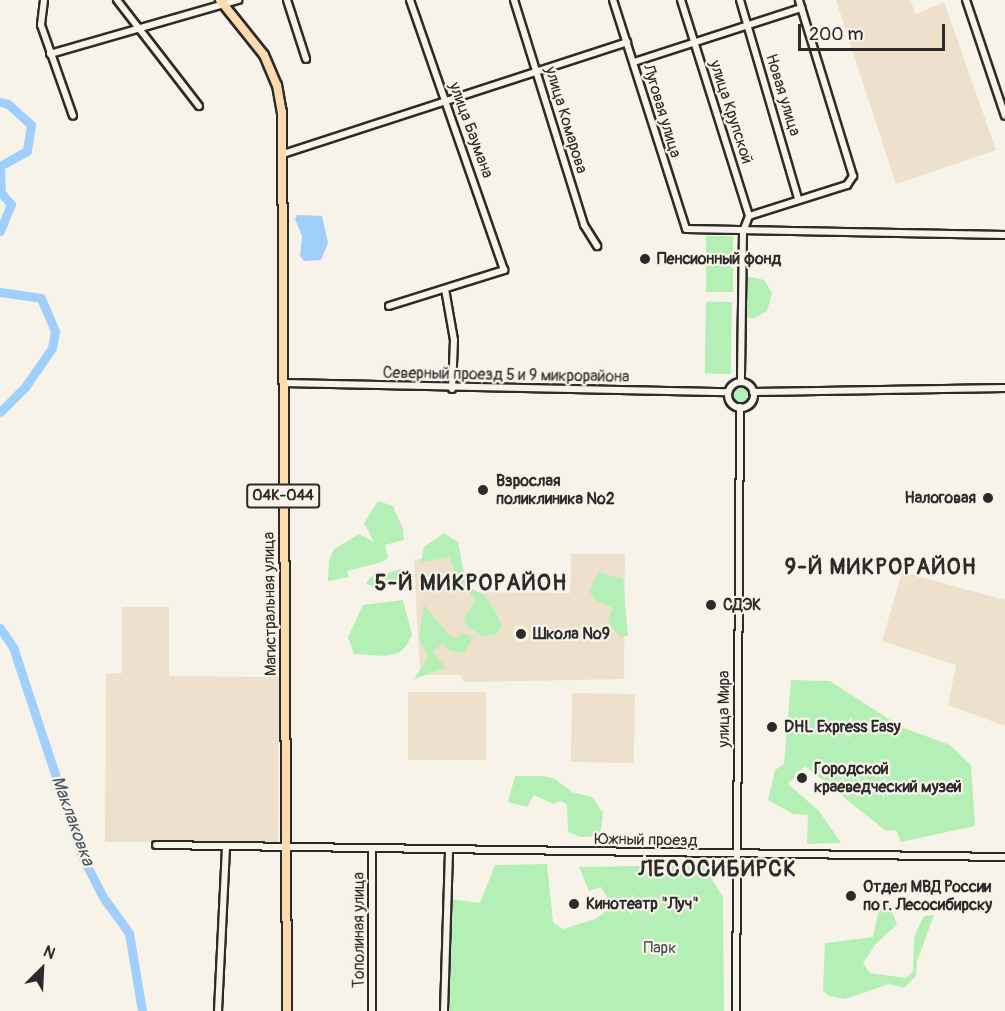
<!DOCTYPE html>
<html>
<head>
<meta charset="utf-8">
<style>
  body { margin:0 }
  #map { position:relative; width:1005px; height:1011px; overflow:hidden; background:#f7f3e8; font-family:Pangolin,sans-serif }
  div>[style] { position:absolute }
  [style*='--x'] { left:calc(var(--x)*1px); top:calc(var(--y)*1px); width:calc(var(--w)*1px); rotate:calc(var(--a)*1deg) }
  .built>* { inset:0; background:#ede1cc; transform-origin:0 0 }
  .green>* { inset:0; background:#b4f0b5; transform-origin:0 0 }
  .round { border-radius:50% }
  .water>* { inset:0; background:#a0cffc }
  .river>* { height:9px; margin:-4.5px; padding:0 4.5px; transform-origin:4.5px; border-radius:4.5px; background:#a0cffc }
  .roads { filter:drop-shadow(2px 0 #2b2b2b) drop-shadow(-2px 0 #2b2b2b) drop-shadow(0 2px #2b2b2b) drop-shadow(0 -2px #2b2b2b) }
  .minor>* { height:6px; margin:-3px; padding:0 3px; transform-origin:3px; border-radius:3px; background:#f7f3e8 }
  .minor>.ring { margin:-3px; padding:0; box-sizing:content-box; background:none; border:6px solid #f7f3e8; border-radius:50% }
  .major>* { height:8px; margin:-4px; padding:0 4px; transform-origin:4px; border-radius:4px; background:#fedbac }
  .dots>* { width:16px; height:16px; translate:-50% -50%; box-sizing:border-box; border:3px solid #f7f3e8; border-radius:50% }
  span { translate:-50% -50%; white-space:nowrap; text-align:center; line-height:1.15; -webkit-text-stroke:4.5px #f7f3e8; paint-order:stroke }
  .shield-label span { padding:2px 4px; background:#f7f3e8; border:2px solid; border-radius:4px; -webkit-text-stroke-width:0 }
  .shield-label { font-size:15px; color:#2b2b2b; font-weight:700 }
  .street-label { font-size:16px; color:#2b2b2b }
  .poi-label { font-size:16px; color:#2b2b2b; font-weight:700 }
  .left { translate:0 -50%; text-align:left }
  .right { translate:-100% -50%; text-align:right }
  .park-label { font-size:16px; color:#465247 }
  .water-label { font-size:18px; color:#48545f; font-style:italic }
  .district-label { font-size:22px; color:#2b2b2b; font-weight:700; letter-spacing:1.5px }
  .north { position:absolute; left:12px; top:939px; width:60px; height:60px; -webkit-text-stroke:4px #f7f3e8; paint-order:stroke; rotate:24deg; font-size:16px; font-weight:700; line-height:24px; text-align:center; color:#2b2b2b }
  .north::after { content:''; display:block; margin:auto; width:21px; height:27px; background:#2b2b2b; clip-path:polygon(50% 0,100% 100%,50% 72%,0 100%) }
  .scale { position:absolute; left:798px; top:24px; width:147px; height:27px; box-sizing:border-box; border:3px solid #2b2b2b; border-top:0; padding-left:8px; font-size:18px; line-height:21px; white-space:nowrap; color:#2b2b2b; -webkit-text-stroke:4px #f7f3e8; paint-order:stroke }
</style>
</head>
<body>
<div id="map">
  <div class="built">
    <i style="clip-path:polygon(836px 0,910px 0,916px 14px,944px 2px,996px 150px,896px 184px)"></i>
    <i style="clip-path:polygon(447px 554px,468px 592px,570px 593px,571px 554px,625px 554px,624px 679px,464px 682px,461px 675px,420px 675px,414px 560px)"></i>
    <i style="clip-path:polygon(902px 572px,1005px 600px,1005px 726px,948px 705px,956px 665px,882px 641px)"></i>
    <i style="clip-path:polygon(122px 607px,169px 607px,169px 676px,279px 677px,278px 843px,105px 842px,106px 674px,122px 673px)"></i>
    <i style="left:408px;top:692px;width:78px;height:68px"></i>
    <i style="left:572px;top:693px;width:63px;height:69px;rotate:1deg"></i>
  </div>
  <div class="green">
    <i style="left:706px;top:236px;width:27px;height:56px"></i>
    <i style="clip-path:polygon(746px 276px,764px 280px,772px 293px,767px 311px,754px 318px,746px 318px)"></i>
    <i style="left:732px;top:302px;width:72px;height:26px;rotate:91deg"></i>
    <i class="round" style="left:733px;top:387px;width:16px;height:16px"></i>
    <i style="clip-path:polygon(378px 501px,393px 506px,403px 529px,404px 540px,385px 545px,388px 558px,382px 562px,347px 571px,349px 577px,328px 581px,329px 561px,334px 549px,359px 534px,374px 542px,364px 523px)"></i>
    <i style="clip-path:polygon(444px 533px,458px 542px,466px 585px,485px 596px,495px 610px,502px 627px,494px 635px,483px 636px,468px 627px,463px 619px,476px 600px,457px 579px,449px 557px,421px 562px,424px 547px)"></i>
    <i style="clip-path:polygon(402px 569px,403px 580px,396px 584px,380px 588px,366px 584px,370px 577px)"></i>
    <i style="clip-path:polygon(599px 572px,623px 579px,628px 636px,621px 637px,610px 625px,608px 618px,613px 608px,595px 600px,589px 591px)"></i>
    <i style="clip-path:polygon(403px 600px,412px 635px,406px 646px,399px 653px,384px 656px,354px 654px,348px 637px,363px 605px)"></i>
    <i style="clip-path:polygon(424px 605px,450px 636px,456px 638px,462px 633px,473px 637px,464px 653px,450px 651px,443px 643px,433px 652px,446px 668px,414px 679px,428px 657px,419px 639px)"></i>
    <i style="clip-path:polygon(791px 680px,830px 681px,901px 727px,950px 745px,971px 765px,975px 826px,901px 842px,896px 830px,886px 831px,805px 766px,788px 784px,819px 811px,841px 843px,807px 844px,808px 815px,793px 814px,768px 800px,775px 770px,784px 764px)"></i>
    <i style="clip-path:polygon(515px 776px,544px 776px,555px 779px,572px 792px,592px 797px,603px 813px,600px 836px,581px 837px,568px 832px,567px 804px,561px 801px,553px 804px,534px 795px,527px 807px,508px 802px)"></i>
    <i style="clip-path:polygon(547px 864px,553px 922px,563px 929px,595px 919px,612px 907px,601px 887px,589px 891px,579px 867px,703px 865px,723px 897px,724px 1011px,450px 1011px,451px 899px,480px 903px,495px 865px)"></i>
    <i style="clip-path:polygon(888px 902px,897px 924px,875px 945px,863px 963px,870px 973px,906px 978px,913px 971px,914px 938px,918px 928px,924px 916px,934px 915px,917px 961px,916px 976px,904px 988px,889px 984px,845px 999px,829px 996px,823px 991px,825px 943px,873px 937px,880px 904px)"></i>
  </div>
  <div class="water">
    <i style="clip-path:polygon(297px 215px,322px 216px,328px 243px,321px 260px,304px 261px,300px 256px,302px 236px,295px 219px)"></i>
  </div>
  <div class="river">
    <i style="--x:0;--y:102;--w:8;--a:14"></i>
    <i style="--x:8;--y:104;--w:31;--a:42"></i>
    <i style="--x:31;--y:125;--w:26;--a:99"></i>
    <i style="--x:27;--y:151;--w:31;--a:151"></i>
    <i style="--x:0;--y:166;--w:27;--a:88"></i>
    <i style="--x:1;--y:193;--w:15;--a:48"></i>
    <i style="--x:11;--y:204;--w:29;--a:112"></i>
    <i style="--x:0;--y:292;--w:41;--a:8.3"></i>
    <i style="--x:41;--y:298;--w:36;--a:67"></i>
    <i style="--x:55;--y:331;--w:17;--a:100"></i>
    <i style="--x:52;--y:348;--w:47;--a:124.7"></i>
    <i style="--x:25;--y:387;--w:35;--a:135"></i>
    <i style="--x:0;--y:628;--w:23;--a:56"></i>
    <i style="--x:13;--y:647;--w:220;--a:71.7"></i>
    <i style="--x:82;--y:856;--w:46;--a:62.9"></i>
    <i style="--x:103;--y:897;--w:44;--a:54.2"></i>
    <i style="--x:129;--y:933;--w:79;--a:80.5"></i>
  </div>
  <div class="roads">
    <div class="minor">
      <i style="--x:44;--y:0;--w:25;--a:97"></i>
      <i style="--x:41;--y:25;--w:96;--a:70.6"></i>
      <i style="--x:117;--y:0;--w:134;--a:52.3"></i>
      <i style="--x:287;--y:0;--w:62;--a:72.1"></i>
      <i style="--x:514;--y:0;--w:236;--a:72.7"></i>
      <i style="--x:584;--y:225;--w:25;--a:58"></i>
      <i style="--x:613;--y:0;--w:240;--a:72.3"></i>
      <i style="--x:686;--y:229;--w:319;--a:1.1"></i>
      <i style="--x:681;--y:0;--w:226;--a:72.5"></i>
      <i style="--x:749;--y:216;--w:17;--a:111"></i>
      <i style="--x:743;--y:232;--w:150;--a:90.8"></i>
      <i style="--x:740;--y:0;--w:206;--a:73.7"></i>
      <i style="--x:966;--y:0;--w:122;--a:71.4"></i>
      <i style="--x:50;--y:54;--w:196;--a:-16"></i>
      <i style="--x:634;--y:62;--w:176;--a:-17.9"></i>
      <i style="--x:283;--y:154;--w:362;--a:-18"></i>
      <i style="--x:749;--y:216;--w:103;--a:-17.6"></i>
      <i style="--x:847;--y:185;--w:11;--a:-56"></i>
      <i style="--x:853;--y:176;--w:184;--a:-107.1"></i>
      <i style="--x:445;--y:289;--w:52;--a:80"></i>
      <i style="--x:454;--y:340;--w:49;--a:92.3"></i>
      <i style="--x:389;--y:306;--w:121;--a:-17.4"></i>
      <i style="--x:504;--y:270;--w:286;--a:-109.2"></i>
      <i class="ring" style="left:728px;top:382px;width:20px;height:20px"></i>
      <i style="--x:283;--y:383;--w:445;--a:1.2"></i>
      <i style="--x:753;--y:392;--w:252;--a:-0.9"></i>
      <i style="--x:156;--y:845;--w:849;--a:0.81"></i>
      <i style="--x:218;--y:1011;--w:164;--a:-87.2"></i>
      <i style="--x:372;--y:1011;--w:162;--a:-90"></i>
      <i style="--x:444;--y:1011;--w:161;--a:-88.2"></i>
      <i style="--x:736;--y:1011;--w:604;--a:-89.62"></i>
    </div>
    <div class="major">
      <i style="--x:220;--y:0;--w:70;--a:51.3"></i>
      <i style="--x:264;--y:55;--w:33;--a:67"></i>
      <i style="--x:277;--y:85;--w:27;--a:80"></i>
      <i style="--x:282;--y:112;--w:899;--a:89.68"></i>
    </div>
  </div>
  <div class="dots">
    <i style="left:645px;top:259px;background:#2b2b2b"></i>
    <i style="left:483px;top:490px;background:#2b2b2b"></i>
    <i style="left:988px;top:498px;background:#2b2b2b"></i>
    <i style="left:711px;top:605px;background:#2b2b2b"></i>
    <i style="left:521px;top:634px;background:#2b2b2b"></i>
    <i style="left:772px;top:727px;background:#2b2b2b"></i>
    <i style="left:802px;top:778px;background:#2b2b2b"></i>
    <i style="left:851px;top:896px;background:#2b2b2b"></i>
    <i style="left:574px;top:904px;background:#2b2b2b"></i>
  </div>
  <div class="shield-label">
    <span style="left:283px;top:496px">04К-044</span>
  </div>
  <div class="street-label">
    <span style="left:783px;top:95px;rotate:73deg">Новая улица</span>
    <span style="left:662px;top:111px;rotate:73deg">Луговая улица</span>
    <span style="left:731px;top:112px;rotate:72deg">улица Крупской</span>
    <span style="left:566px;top:120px;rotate:73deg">улица Комарова</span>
    <span style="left:471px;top:130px;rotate:70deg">улица Баумана</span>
    <span style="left:506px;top:375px;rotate:1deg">Северный проезд 5 и 9 микрорайона</span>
    <span style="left:270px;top:604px;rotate:-91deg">Магистральная улица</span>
    <span style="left:724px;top:709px;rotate:-90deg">улица Мира</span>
    <span style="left:646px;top:840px;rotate:1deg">Южный проезд</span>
    <span style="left:359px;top:930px;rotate:-90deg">Тополиная улица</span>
  </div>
  <div class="poi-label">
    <span class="left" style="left:657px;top:259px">Пенсионный фонд</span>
    <span class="left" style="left:496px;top:490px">Взрослая<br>поликлиника №2</span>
    <span class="right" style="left:976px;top:498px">Налоговая</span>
    <span class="left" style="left:723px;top:605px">СДЭК</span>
    <span class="left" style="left:533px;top:634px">Школа №9</span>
    <span class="left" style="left:784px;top:727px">DHL Express Easy</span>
    <span class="left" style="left:814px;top:778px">Городской<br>краеведческий музей</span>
    <span class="left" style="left:863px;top:896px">Отдел МВД России<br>по г. Лесосибирску</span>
    <span class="left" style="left:586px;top:904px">Кинотеатр "Луч"</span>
  </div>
  <div class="park-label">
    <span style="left:660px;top:948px">Парк</span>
  </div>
  <div class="water-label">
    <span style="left:72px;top:821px;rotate:70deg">Маклаковка</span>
  </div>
  <div class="district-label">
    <span style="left:881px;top:568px">9-Й МИКРОРАЙОН</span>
    <span style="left:471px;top:584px">5-Й МИКРОРАЙОН</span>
    <span style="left:718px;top:870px">ЛЕСОСИБИРСК</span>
  </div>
  <div class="north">N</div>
  <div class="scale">200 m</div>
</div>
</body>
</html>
